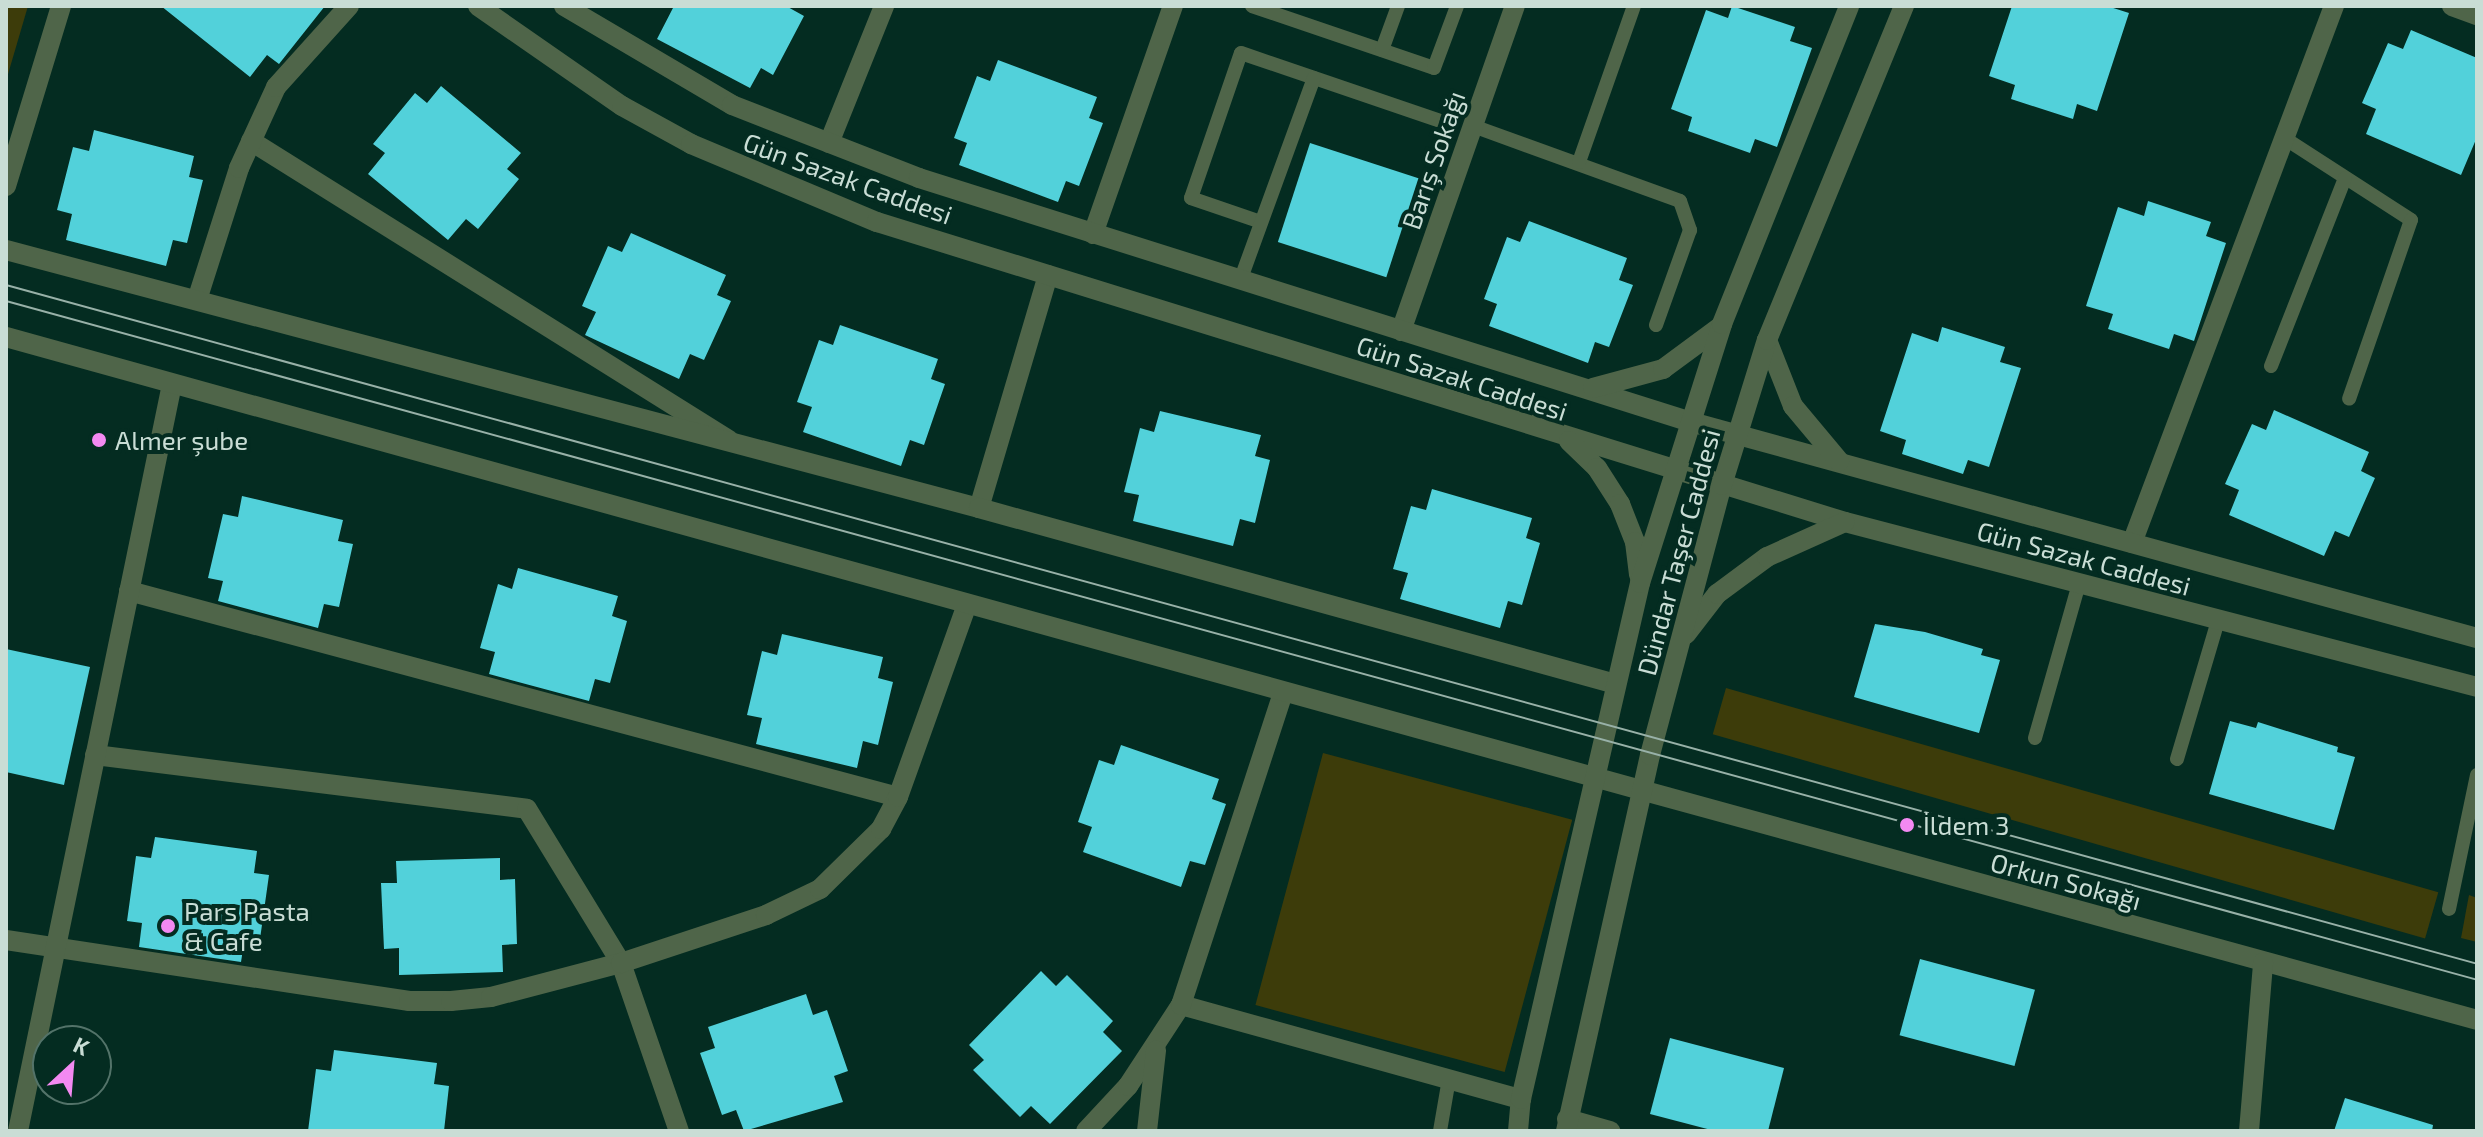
<!DOCTYPE html>
<html>
<head>
<meta charset="utf-8">
<style>
  body { margin:0 }
  #map { position:relative; width:2483px; height:1137px; overflow:hidden; background:#042c21; font-family:"Exo 2",sans-serif }
  div>[style] { position:absolute }
  [style*='--x'] { left:calc(var(--x)*1px); top:calc(var(--y)*1px); width:calc(var(--w)*1px); rotate:calc(var(--a)*1deg) }
  .green>* { inset:0; background:#3d3c0a; transform-origin:0 0 }
  .building>* { inset:0; background:#52d1da; transform-origin:0 0 }
  .service>* { height:14px; margin:-7px; padding:0 7px; transform-origin:7px; border-radius:7px; background:#4f6549 }
  .minor>* { height:20px; margin:-10px; padding:0 10px; transform-origin:10px; border-radius:10px; background:#4f6549 }
  .tertiary>* { height:20px; margin:-10px; padding:0 10px; transform-origin:10px; border-radius:10px; background:#4f6549 }
  .tram>* { height:2px; margin:-1px; padding:0 1px; transform-origin:1px; border-radius:1px; background:#98b1a8 }
  .dots>* { width:22px; height:22px; translate:-50% -50%; box-sizing:border-box; border:4px solid #042c21; border-radius:50% }
  span { translate:-50% -50%; white-space:nowrap; text-align:center; line-height:1.15; -webkit-text-stroke:8px #042c21; paint-order:stroke }
  .street-label { font-size:26px; color:#c9ddd5 }
  .poi-label { font-size:26px; color:#c9ddd5 }
  .left { translate:0 -50%; text-align:left }
  .frame { position:absolute; inset:0; border:8px solid #c9ddd5; pointer-events:none }
  .north { position:absolute; left:32px; top:1025px; width:80px; height:80px; box-sizing:border-box; background:#042c21; border:2px solid #537369; border-radius:50%; rotate:26deg; font-size:22px; font-weight:700; line-height:32px; text-align:center; color:#c9ddd5 }
  .north::after { content:''; display:block; margin:auto; width:28px; height:36px; background:#f389f1; clip-path:polygon(50% 0,100% 100%,50% 72%,0 100%) }
</style>
</head>
<body>
<div id="map">
  <div class="green">
    <i style="clip-path:polygon(6px 6px,28px 6px,6px 81px)"></i>
    <i style="left:1726px;top:688px;width:741px;height:48px;rotate:16deg"></i>
    <i style="left:1323px;top:753px;width:258px;height:261px;rotate:15deg"></i>
    <i style="clip-path:polygon(2469px 895px,2477px 898px,2477px 942px,2461px 938px)"></i>
  </div>
  <div class="building">
    <i style="clip-path:polygon(161px 6px,325px 6px,279px 64px,267px 55px,250px 77px)"></i>
    <i style="clip-path:polygon(674px 6px,786px 6px,804px 16px,773px 75px,761px 68px,750px 88px,657px 39px)"></i>
    <i style="clip-path:polygon(1732px 6px,1795px 27px,1790px 41px,1812px 48px,1777px 147px,1755px 139px,1750px 153px,1688px 131px,1692px 117px,1671px 109px,1706px 10px,1728px 18px)"></i>
    <i style="clip-path:polygon(2012px 6px,2107px 6px,2129px 13px,2097px 111px,2077px 104px,2073px 119px,2011px 99px,2015px 85px,1989px 76px)"></i>
    <i style="clip-path:polygon(2411px 30px,2477px 58px,2477px 137px,2461px 175px,2366px 134px,2376px 109px,2362px 103px,2388px 43px,2403px 49px)"></i>
    <i style="clip-path:polygon(998px 60px,1097px 97px,1089px 118px,1103px 123px,1079px 186px,1066px 181px,1058px 202px,959px 165px,967px 143px,954px 138px,977px 76px,990px 81px)"></i>
    <i style="clip-path:polygon(441px 86px,521px 153px,507px 169px,519px 179px,478px 229px,466px 219px,448px 240px,368px 174px,385px 153px,373px 144px,415px 93px,427px 103px)"></i>
    <i style="clip-path:polygon(94px 130px,194px 156px,189px 177px,203px 180px,187px 243px,173px 240px,166px 266px,66px 240px,72px 214px,57px 210px,73px 147px,89px 151px)"></i>
    <i style="left:1310px;top:143px;width:114px;height:104px;rotate:18deg"></i>
    <i style="clip-path:polygon(2148px 201px,2211px 222px,2206px 236px,2226px 243px,2194px 341px,2174px 334px,2169px 349px,2108px 329px,2113px 314px,2086px 306px,2118px 207px,2144px 216px)"></i>
    <i style="clip-path:polygon(1529px 221px,1627px 258px,1619px 280px,1633px 285px,1609px 347px,1595px 342px,1588px 363px,1489px 326px,1497px 304px,1484px 299px,1507px 237px,1520px 242px)"></i>
    <i style="clip-path:polygon(631px 233px,726px 275px,717px 295px,731px 301px,704px 360px,690px 354px,679px 379px,585px 335px,596px 312px,582px 306px,608px 246px,622px 252px)"></i>
    <i style="clip-path:polygon(840px 325px,938px 359px,931px 379px,945px 384px,924px 445px,910px 440px,901px 466px,803px 432px,812px 407px,797px 402px,819px 340px,833px 345px)"></i>
    <i style="clip-path:polygon(1942px 327px,2005px 347px,2000px 362px,2021px 368px,1989px 467px,1968px 460px,1963px 474px,1902px 454px,1906px 440px,1880px 431px,1912px 333px,1938px 342px)"></i>
    <i style="clip-path:polygon(2274px 410px,2369px 452px,2361px 471px,2375px 478px,2349px 537px,2335px 531px,2324px 556px,2229px 515px,2239px 490px,2225px 484px,2252px 424px,2266px 430px)"></i>
    <i style="clip-path:polygon(1160px 411px,1261px 435px,1255px 456px,1270px 460px,1255px 523px,1240px 519px,1233px 546px,1133px 521px,1139px 495px,1124px 492px,1140px 428px,1154px 432px)"></i>
    <i style="clip-path:polygon(1432px 489px,1532px 518px,1526px 538px,1540px 543px,1522px 605px,1508px 601px,1500px 628px,1400px 599px,1408px 573px,1393px 569px,1411px 506px,1426px 510px)"></i>
    <i style="clip-path:polygon(242px 496px,343px 520px,338px 541px,353px 544px,339px 607px,324px 604px,318px 628px,218px 601px,223px 581px,208px 578px,223px 514px,238px 517px)"></i>
    <i style="clip-path:polygon(518px 568px,618px 596px,612px 616px,627px 621px,610px 683px,595px 679px,589px 701px,489px 674px,495px 652px,480px 648px,498px 584px,512px 589px)"></i>
    <i style="clip-path:polygon(1875px 624px,1925px 632px,1983px 649px,1981px 655px,2000px 660px,1979px 733px,1854px 697px)"></i>
    <i style="clip-path:polygon(782px 634px,883px 657px,878px 678px,893px 682px,878px 745px,863px 741px,857px 768px,756px 744px,762px 718px,747px 715px,762px 651px,777px 655px)"></i>
    <i style="clip-path:polygon(6px 649px,90px 667px,64px 785px,6px 772px)"></i>
    <i style="clip-path:polygon(2230px 721px,2256px 728px,2258px 722px,2338px 747px,2337px 752px,2355px 757px,2334px 830px,2209px 794px)"></i>
    <i style="clip-path:polygon(1121px 745px,1219px 779px,1212px 799px,1226px 804px,1205px 865px,1190px 861px,1181px 887px,1083px 852px,1092px 827px,1078px 822px,1099px 760px,1114px 765px)"></i>
    <i style="clip-path:polygon(155px 837px,257px 851px,254px 873px,269px 875px,260px 939px,245px 937px,241px 962px,139px 947px,142px 923px,127px 921px,136px 856px,151px 858px)"></i>
    <i style="clip-path:polygon(500px 858px,500px 880px,515px 879px,517px 944px,502px 945px,503px 972px,399px 975px,399px 948px,384px 949px,381px 883px,397px 883px,396px 861px)"></i>
    <i style="left:1920px;top:959px;width:119px;height:79px;rotate:15deg"></i>
    <i style="clip-path:polygon(1041px 971px,1056px 986px,1067px 975px,1113px 1021px,1103px 1032px,1122px 1051px,1050px 1124px,1031px 1106px,1020px 1117px,973px 1070px,984px 1060px,969px 1045px)"></i>
    <i style="clip-path:polygon(806px 994px,813px 1015px,827px 1010px,848px 1071px,834px 1076px,843px 1102px,744px 1131px,736px 1110px,722px 1115px,700px 1053px,715px 1048px,708px 1027px)"></i>
    <i style="clip-path:polygon(1670px 1038px,1784px 1068px,1768px 1131px,1715px 1131px,1650px 1114px)"></i>
    <i style="clip-path:polygon(334px 1050px,437px 1063px,434px 1084px,449px 1086px,444px 1131px,308px 1131px,316px 1069px,331px 1071px)"></i>
    <i style="clip-path:polygon(2345px 1098px,2433px 1125px,2432px 1131px,2334px 1131px)"></i>
  </div>
  <div class="service">
    <i style="--x:1252;--y:6;--w:192;--a:18.8"></i>
    <i style="--x:1434;--y:68;--w:66;--a:-69.6"></i>
    <i style="--x:1382;--y:50;--w:47;--a:-70"></i>
    <i style="--x:1473;--y:126;--w:220;--a:19.9"></i>
    <i style="--x:1680;--y:201;--w:31;--a:71"></i>
    <i style="--x:1690;--y:230;--w:101;--a:109.7"></i>
    <i style="--x:2284;--y:138;--w:151;--a:32.8"></i>
    <i style="--x:2411;--y:220;--w:189;--a:109.1"></i>
    <i style="--x:1579;--y:162;--w:165;--a:-70.6"></i>
    <i style="--x:1261;--y:222;--w:74;--a:-161.1"></i>
    <i style="--x:1191;--y:198;--w:153;--a:-71"></i>
    <i style="--x:1241;--y:53;--w:208;--a:18.8"></i>
    <i style="--x:1240;--y:281;--w:216;--a:-70"></i>
    <i style="--x:2271;--y:366;--w:202;--a:-68.5"></i>
    <i style="--x:2035;--y:738;--w:160;--a:-74.1"></i>
    <i style="--x:2177;--y:759;--w:144;--a:-73.5"></i>
    <i style="--x:2449;--y:909;--w:137;--a:-78.2"></i>
    <i style="--x:1440;--y:1131;--w:53;--a:-80.2"></i>
  </div>
  <div class="minor">
    <i style="--x:2452;--y:6;--w:27;--a:20"></i>
    <i style="--x:251;--y:141;--w:564;--a:32.03"></i>
    <i style="--x:829;--y:143;--w:148;--a:-68.1"></i>
    <i style="--x:6;--y:186;--w:188;--a:-73"></i>
    <i style="--x:1093;--y:234;--w:242;--a:-70.7"></i>
    <i style="--x:197;--y:300;--w:139;--a:-72.3"></i>
    <i style="--x:239;--y:168;--w:89;--a:-65.4"></i>
    <i style="--x:276;--y:87;--w:109;--a:-48"></i>
    <i style="--x:1401;--y:331;--w:344;--a:-70.7"></i>
    <i style="--x:979;--y:508;--w:243;--a:-73.5"></i>
    <i style="--x:2132;--y:543;--w:574;--a:-69.39"></i>
    <i style="--x:129;--y:591;--w:796;--a:15"></i>
    <i style="--x:95;--y:755;--w:435;--a:7.1"></i>
    <i style="--x:527;--y:809;--w:180;--a:58.6"></i>
    <i style="--x:621;--y:963;--w:178;--a:71"></i>
    <i style="--x:1641;--y:790;--w:867;--a:15.38"></i>
    <i style="--x:6;--y:940;--w:408;--a:8.6"></i>
    <i style="--x:409;--y:1001;--w:42;--a:0"></i>
    <i style="--x:451;--y:1001;--w:40;--a:-5.7"></i>
    <i style="--x:491;--y:997;--w:134;--a:-14.7"></i>
    <i style="--x:621;--y:963;--w:153;--a:-18.3"></i>
    <i style="--x:766;--y:915;--w:60;--a:-25.7"></i>
    <i style="--x:820;--y:889;--w:86;--a:-44.5"></i>
    <i style="--x:881;--y:829;--w:36;--a:-62"></i>
    <i style="--x:898;--y:797;--w:205;--a:-70.3"></i>
    <i style="--x:1181;--y:1005;--w:353;--a:15.5"></i>
    <i style="--x:1567;--y:1119;--w:45;--a:15.6"></i>
    <i style="--x:18;--y:1131;--w:763;--a:-78.35"></i>
    <i style="--x:1086;--y:1131;--w:62;--a:-47"></i>
    <i style="--x:1128;--y:1086;--w:97;--a:-56.8"></i>
    <i style="--x:1181;--y:1005;--w:328;--a:-71.9"></i>
    <i style="--x:1147;--y:1131;--w:81;--a:-83.6"></i>
    <i style="--x:2249;--y:1131;--w:169;--a:-85.2"></i>
  </div>
  <div class="tertiary">
    <i style="--x:478;--y:6;--w:175;--a:34.8"></i>
    <i style="--x:622;--y:106;--w:79;--a:28.8"></i>
    <i style="--x:691;--y:144;--w:202;--a:22.8"></i>
    <i style="--x:877;--y:222;--w:1013;--a:17.22"></i>
    <i style="--x:1845;--y:522;--w:653;--a:14.63"></i>
    <i style="--x:564;--y:6;--w:195;--a:30.5"></i>
    <i style="--x:732;--y:105;--w:201;--a:21.3"></i>
    <i style="--x:919;--y:178;--w:810;--a:17.54"></i>
    <i style="--x:1691;--y:422;--w:815;--a:15.37"></i>
    <i style="--x:6;--y:250;--w:1007;--a:14.85"></i>
    <i style="--x:979;--y:508;--w:661;--a:15.45"></i>
    <i style="--x:6;--y:337;--w:1697;--a:15.49"></i>
    <i style="--x:1767;--y:340;--w:71;--a:68.5"></i>
    <i style="--x:1793;--y:406;--w:72;--a:50.1"></i>
    <i style="--x:1593;--y:388;--w:73;--a:-15.2"></i>
    <i style="--x:1663;--y:369;--w:71;--a:-36.4"></i>
    <i style="--x:1569;--y:441;--w:39;--a:44"></i>
    <i style="--x:1597;--y:468;--w:43;--a:57.4"></i>
    <i style="--x:1620;--y:504;--w:41;--a:68.5"></i>
    <i style="--x:1635;--y:542;--w:33;--a:83"></i>
    <i style="--x:1686;--y:634;--w:51;--a:-52.2"></i>
    <i style="--x:1717;--y:594;--w:62;--a:-36.5"></i>
    <i style="--x:1767;--y:557;--w:85;--a:-24.2"></i>
    <i style="--x:1518;--y:1131;--w:32;--a:-85"></i>
    <i style="--x:1521;--y:1099;--w:530;--a:-77.01"></i>
    <i style="--x:1640;--y:583;--w:272;--a:-72.4"></i>
    <i style="--x:1722;--y:324;--w:342;--a:-68.2"></i>
    <i style="--x:1566;--y:1131;--w:385;--a:-77.4"></i>
    <i style="--x:1650;--y:755;--w:279;--a:-75.1"></i>
    <i style="--x:1722;--y:485;--w:152;--a:-72.8"></i>
    <i style="--x:1767;--y:340;--w:361;--a:-67.7"></i>
  </div>
  <div class="tram">
    <i style="--x:6;--y:285;--w:2563;--a:15.36"></i>
    <i style="--x:6;--y:301;--w:2563;--a:15.36"></i>
  </div>
  <div class="dots">
    <i style="left:99px;top:440px;background:#f389f1"></i>
    <i style="left:1907px;top:825px;background:#f389f1"></i>
    <i style="left:168px;top:926px;background:#f389f1"></i>
  </div>
  <div class="street-label">
    <span style="left:1433px;top:160px;rotate:-71deg">Barış Sokağı</span>
    <span style="left:848px;top:178px;rotate:20deg">Gün Sazak Caddesi</span>
    <span style="left:1462px;top:378px;rotate:18deg">Gün Sazak Caddesi</span>
    <span style="left:1678px;top:552px;rotate:-75deg">Dündar Taşer Caddesi</span>
    <span style="left:2084px;top:558px;rotate:15deg">Gün Sazak Caddesi</span>
    <span style="left:2066px;top:881px;rotate:15deg">Orkun Sokağı</span>
  </div>
  <div class="poi-label">
    <span class="left" style="left:115px;top:440px">Almer şube</span>
    <span class="left" style="left:1923px;top:825px">İldem 3</span>
    <span class="left" style="left:184px;top:926px">Pars Pasta<br>&amp; Cafe</span>
  </div>
  <div class="frame"></div>
  <div class="north">K</div>
</div>
</body>
</html>
